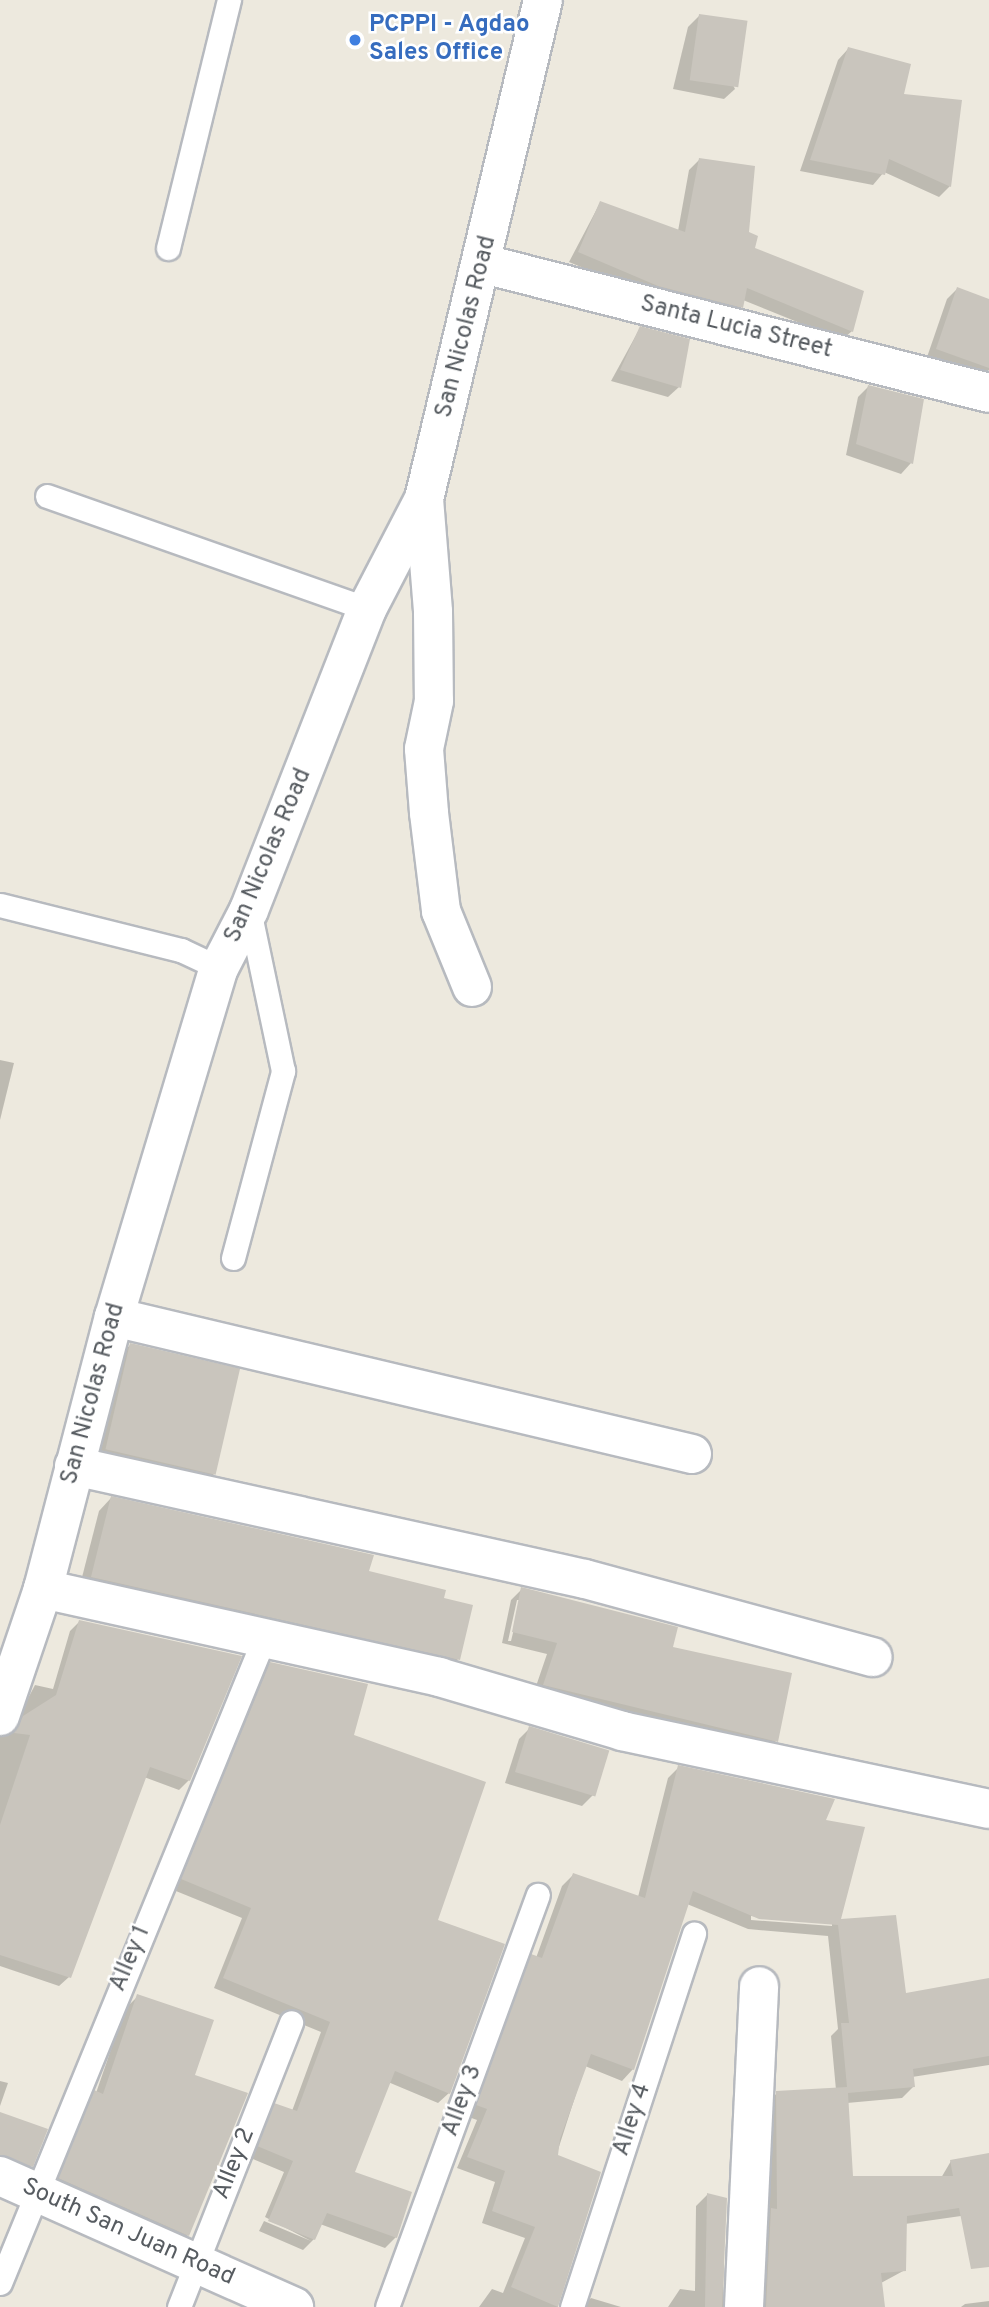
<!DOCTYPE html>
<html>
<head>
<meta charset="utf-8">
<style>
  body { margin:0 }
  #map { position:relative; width:989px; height:2307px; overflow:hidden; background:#ede9de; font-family:Overpass,sans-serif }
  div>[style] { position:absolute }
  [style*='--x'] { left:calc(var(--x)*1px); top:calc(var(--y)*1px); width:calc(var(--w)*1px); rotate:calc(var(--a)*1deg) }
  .shadow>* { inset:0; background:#0003 }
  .building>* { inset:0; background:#c9c5bd; transform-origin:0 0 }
  .roads { filter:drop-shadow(2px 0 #b7babf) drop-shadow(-2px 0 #b7babf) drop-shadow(0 2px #b7babf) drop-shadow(0 -2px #b7babf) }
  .service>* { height:23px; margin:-11.5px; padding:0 11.5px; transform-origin:11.5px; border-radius:11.5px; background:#fff }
  .minor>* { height:38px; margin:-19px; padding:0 19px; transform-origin:19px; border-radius:19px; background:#fff }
  .dots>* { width:19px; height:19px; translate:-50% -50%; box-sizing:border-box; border:4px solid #fff; border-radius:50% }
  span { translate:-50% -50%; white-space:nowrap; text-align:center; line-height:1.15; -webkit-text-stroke:5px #fff; paint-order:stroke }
  .shop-label { font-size:24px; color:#366cbe; font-weight:700 }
  .left { translate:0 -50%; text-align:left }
  .street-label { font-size:24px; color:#575c61 }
</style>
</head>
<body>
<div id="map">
  <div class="shadow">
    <i style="clip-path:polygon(699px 16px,735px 89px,724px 99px,673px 89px,688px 27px)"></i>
    <i style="clip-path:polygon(848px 49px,902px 96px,960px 102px,950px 186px,939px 197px,884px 172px,873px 185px,800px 171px,838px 60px)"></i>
    <i style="clip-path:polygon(699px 160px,753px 249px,852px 331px,842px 340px,743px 300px,732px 317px,648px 295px,569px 262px,600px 203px,678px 231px,689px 170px)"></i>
    <i style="clip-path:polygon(957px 289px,989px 301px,989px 370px,980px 379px,926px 360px,947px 299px)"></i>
    <i style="clip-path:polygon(640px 328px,679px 387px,668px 397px,611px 381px)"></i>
    <i style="clip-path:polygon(868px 387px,911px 463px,901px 474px,846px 455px,858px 397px)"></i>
    <i style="clip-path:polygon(0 1060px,14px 1063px,0 1120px)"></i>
    <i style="clip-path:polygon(130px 1345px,214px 1474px,199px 1490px,88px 1464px,115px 1361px)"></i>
    <i style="clip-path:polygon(111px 1498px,442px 1599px,458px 1659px,446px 1672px,79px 1589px,99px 1511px)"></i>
    <i style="clip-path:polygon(evenodd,522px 1589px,671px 1648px,776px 1741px,766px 1752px,533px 1695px,547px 1654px,502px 1643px,511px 1600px,522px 1589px,517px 1600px,521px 1600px,511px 1641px,508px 1641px,517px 1600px)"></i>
    <i style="clip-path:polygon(80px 1621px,189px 1780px,179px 1790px,144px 1777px,69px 1977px,59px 1986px,0 1966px,0 1737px,9px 1735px,35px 1685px,53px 1689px,70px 1631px)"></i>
    <i style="clip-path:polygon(270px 1664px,352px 1736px,436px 1921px,449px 2093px,438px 2103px,388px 2082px,353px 2173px,396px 2237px,385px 2248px,320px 2224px,314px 2239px,303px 2250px,259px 2231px,264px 2221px,311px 2241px,265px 2217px,284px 2172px,248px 2157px,264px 2115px,275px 2105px,292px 2111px,321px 2032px,214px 1988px,242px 1918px,171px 1889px,259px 1674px)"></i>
    <i style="clip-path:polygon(530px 1728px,593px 1795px,582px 1806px,505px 1783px,519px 1739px)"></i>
    <i style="clip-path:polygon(evenodd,679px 1767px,824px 1822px,838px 1921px,904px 1995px,989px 1980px,989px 2065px,912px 2077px,913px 2087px,902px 2098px,847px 2103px,852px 2178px,941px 2178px,951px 2161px,989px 2155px,989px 2212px,905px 2224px,905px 2270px,881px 2283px,883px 2307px,754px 2307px,766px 2104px,777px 2093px,836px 2090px,831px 2036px,838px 2029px,828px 1936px,748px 1929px,687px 1904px,633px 2069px,622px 2081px,585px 2066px,556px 2156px,558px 2307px,479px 2307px,492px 2289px,503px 2293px,525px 2238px,482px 2223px,495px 2182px,457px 2168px,477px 2120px,466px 2116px,521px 1967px,536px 1958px,562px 1886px,573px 1875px,638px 1897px,668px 1778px,679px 1767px,751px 1916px,832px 1923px,832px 1926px,751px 1920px,751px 1916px)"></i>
    <i style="clip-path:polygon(138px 1996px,193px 2076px,188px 2235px,174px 2249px,46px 2191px,81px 2105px,96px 2093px,125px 2009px)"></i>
    <i style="clip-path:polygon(0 2081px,8px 2083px,0 2106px)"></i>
    <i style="clip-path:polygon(0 2116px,31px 2166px,23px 2174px,0 2163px)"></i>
    <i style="clip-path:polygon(707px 2195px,725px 2199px,723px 2307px,668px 2307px,680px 2289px,695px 2291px,696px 2206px)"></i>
    <i style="clip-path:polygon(591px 2298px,621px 2307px,582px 2307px)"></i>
    <i style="clip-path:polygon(989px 2301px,989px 2307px,961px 2307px,965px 2304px)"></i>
  </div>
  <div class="building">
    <i style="left:699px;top:14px;width:49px;height:67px;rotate:8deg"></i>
    <i style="clip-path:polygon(848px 47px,911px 64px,904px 94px,962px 100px,951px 187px,889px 159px,885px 175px,810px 160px)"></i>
    <i style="clip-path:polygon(699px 158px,755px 166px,749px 232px,758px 236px,755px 248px,864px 291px,853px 332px,747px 288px,743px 308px,658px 286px,578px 252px,600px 201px,685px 232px)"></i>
    <i style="clip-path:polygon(957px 287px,989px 299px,989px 368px,936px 349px)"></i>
    <i style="clip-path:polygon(640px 326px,690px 339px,681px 388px,620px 370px)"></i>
    <i style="clip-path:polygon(868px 385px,924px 399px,913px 464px,856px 444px)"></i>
    <i style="left:130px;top:1343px;width:113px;height:109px;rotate:13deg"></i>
    <i style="clip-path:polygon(111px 1496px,374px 1555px,369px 1571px,446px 1590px,444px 1598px,473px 1605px,460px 1660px,91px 1577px)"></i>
    <i style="clip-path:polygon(521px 1587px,678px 1627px,673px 1647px,792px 1673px,778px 1742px,543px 1685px,557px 1643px,512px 1632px)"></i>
    <i style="clip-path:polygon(79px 1620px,242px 1656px,190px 1781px,150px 1767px,71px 1978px,0 1955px,0 1825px,30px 1735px,14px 1733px,23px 1716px,56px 1695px)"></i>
    <i style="clip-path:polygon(270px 1662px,368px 1684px,354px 1735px,486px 1782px,438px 1920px,505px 1944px,450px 2094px,395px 2071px,355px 2172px,412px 2192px,397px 2238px,327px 2213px,315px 2240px,268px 2221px,293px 2161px,257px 2146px,274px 2103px,297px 2111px,330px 2022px,223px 1978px,251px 1908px,181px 1879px)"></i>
    <i style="left:529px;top:1726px;width:84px;height:48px;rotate:17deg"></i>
    <i style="clip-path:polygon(678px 1765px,835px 1799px,826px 1820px,865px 1827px,841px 1919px,896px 1915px,906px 1993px,989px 1978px,989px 2056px,913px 2069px,915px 2087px,848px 2093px,853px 2176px,953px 2176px,950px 2160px,989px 2153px,989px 2267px,971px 2269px,959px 2208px,907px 2216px,906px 2271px,881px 2273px,885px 2307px,766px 2307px,771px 2208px,777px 2209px,776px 2091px,847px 2087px,841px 2023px,849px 2023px,838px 1925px,759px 1919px,693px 1891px,634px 2070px,591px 2054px,560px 2139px,558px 2155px,601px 2172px,558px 2307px,511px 2287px,535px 2227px,492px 2211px,505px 2171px,467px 2157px,487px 2109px,476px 2105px,531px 1954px,542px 1958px,573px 1873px,645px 1898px)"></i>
    <i style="clip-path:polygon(137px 1994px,214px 2020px,195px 2075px,248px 2093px,189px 2236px,58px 2178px,94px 2090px,103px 2094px)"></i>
    <i style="clip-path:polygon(0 2112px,48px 2129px,33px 2167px,0 2155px)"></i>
    <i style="clip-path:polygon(707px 2193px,727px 2198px,722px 2307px,705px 2307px)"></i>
  </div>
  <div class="roads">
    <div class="service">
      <i style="--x:168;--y:248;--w:255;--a:-76.2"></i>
      <i style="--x:47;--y:496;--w:339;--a:19.4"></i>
      <i style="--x:0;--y:905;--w:187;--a:14"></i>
      <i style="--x:181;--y:950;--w:42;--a:25.3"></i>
      <i style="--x:233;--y:1258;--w:194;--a:-75"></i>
      <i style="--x:283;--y:1071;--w:165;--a:-101.9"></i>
      <i style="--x:0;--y:2283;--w:699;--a:-67.73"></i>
      <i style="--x:179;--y:2307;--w:306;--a:-68.5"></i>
      <i style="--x:387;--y:2307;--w:439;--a:-69.9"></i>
      <i style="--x:572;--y:2307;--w:393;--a:-71.9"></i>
    </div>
    <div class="minor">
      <i style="--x:484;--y:264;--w:521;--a:14.33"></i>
      <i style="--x:424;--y:499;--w:113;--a:85.4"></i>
      <i style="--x:433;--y:612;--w:89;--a:89.4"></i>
      <i style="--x:434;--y:701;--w:49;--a:101.8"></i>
      <i style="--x:424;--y:749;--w:64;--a:85.5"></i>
      <i style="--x:429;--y:813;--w:99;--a:83"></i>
      <i style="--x:441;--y:911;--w:82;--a:67.8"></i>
      <i style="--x:114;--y:1317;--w:594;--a:13.33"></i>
      <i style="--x:74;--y:1466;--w:523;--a:12.47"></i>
      <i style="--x:585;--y:1579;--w:298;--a:15.2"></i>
      <i style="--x:43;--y:1589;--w:406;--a:12.5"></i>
      <i style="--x:439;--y:1677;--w:191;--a:16.4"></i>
      <i style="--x:622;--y:1731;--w:375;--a:12"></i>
      <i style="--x:0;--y:1716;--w:134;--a:-71.3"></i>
      <i style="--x:43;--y:1589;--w:281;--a:-75.4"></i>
      <i style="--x:114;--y:1317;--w:364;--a:-73.3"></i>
      <i style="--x:219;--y:968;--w:65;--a:-62.7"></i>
      <i style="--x:249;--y:910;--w:323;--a:-68.6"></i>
      <i style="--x:367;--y:609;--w:124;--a:-62.6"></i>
      <i style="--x:424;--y:499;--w:513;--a:-76.59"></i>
      <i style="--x:0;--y:2176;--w:322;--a:24"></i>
      <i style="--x:744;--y:2307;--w:321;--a:-87.3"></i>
    </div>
  </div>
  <div class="dots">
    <i style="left:355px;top:40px;background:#3f7fe0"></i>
  </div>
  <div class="shop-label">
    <span class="left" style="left:369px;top:40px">PCPPI - Agdao<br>Sales Office</span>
  </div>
  <div class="street-label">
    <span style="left:467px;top:327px;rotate:-76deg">San Nicolas Road</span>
    <span style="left:736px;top:328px;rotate:14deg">Santa Lucia Street</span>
    <span style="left:269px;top:856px;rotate:-67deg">San Nicolas Road</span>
    <span style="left:94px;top:1394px;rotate:-75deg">San Nicolas Road</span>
    <span style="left:131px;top:1959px;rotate:-67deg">Alley 1</span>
    <span style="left:463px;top:2101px;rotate:-70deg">Alley 3</span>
    <span style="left:633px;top:2120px;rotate:-72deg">Alley 4</span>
    <span style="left:235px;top:2164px;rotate:-68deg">Alley 2</span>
    <span style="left:128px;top:2233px;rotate:24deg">South San Juan Road</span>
  </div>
</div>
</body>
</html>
